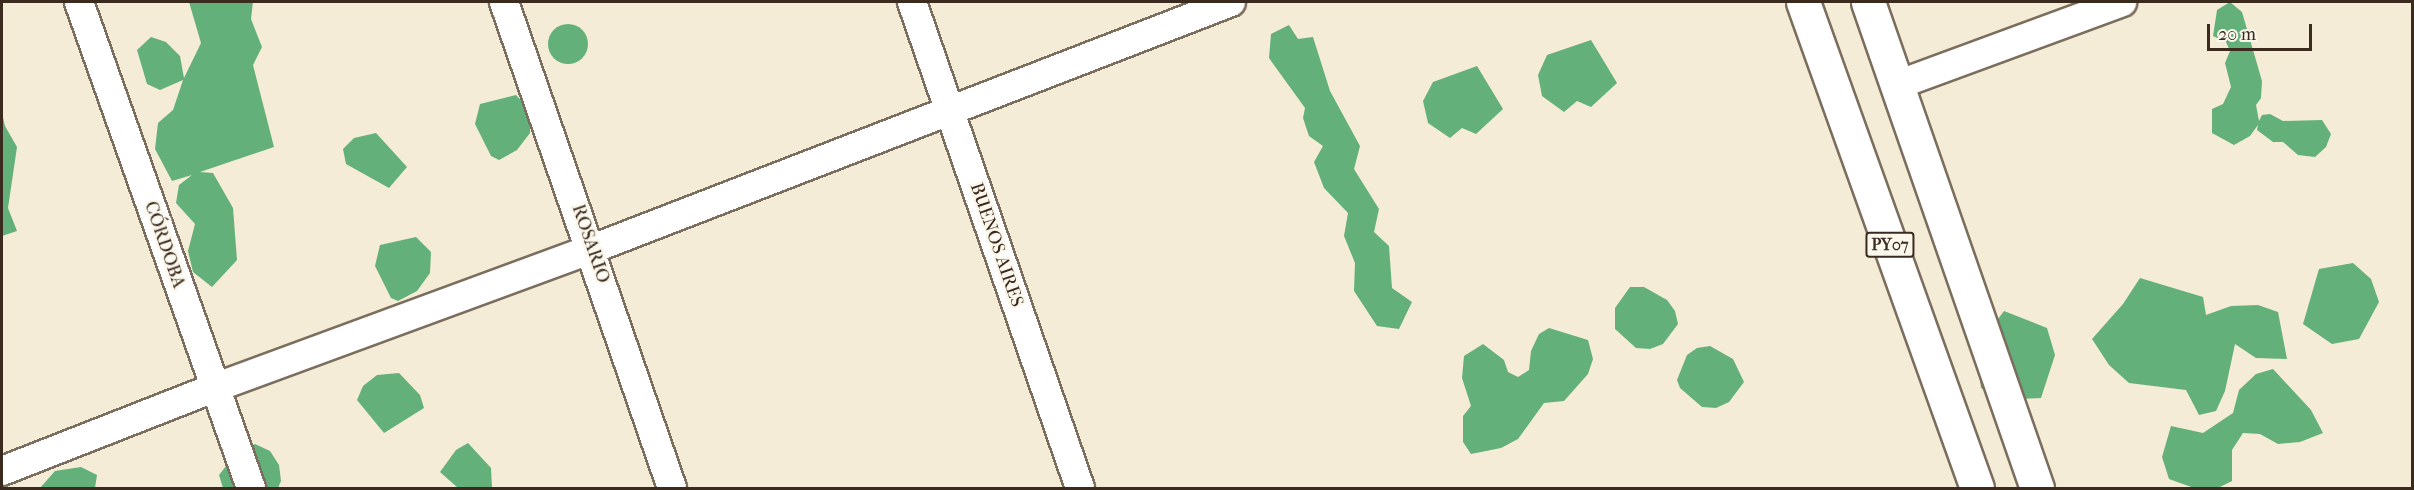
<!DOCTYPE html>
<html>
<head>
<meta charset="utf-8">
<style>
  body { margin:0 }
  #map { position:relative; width:2414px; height:490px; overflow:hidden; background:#f4ecd6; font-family:"IM FELL French Canon",serif }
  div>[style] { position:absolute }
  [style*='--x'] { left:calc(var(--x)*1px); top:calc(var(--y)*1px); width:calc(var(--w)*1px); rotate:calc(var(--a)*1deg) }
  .forest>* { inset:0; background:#63b07a }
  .round { border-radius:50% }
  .roads { filter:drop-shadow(2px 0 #7c6e5e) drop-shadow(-2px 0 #7c6e5e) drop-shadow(0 2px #7c6e5e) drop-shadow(0 -2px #7c6e5e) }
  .minor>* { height:28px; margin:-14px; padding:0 14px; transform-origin:14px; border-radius:14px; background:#fff }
  .trunk>* { height:33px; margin:-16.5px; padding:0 16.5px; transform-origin:16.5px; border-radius:16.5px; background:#fff }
  span { translate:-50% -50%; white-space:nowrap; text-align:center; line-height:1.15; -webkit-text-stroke:5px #fbf7ec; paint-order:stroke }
  .shield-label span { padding:2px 4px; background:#fbf7ec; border:2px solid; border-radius:4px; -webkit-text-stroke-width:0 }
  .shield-label { font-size:16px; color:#3b2a1e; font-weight:700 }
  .street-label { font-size:18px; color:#3b2a1e }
  .frame { position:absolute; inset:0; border:3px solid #3b2a1e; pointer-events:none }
  .scale { position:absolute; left:2207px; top:24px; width:105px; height:27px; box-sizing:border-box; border:3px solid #3b2a1e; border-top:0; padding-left:8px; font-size:18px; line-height:21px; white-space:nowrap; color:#3b2a1e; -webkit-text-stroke:4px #fbf7ec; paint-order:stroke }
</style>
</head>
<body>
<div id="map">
  <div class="forest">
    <i style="clip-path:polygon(189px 2px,253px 2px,251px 19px,262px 47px,253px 65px,274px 147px,200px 172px,213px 173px,233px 208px,237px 260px,212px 287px,193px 272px,188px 251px,195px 224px,176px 203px,179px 185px,192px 175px,172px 181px,155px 149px,158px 123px,173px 110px,183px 80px,160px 90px,147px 84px,137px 50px,151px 37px,166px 42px,180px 56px,184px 78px,201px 43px)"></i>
    <i style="clip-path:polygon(2230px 2px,2242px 12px,2262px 81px,2261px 98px,2256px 105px,2259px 121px,2262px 115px,2270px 114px,2283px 121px,2322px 120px,2331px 134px,2326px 147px,2315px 157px,2298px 155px,2283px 142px,2273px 142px,2257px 130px,2258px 125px,2250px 136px,2234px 145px,2212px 133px,2212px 109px,2223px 104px,2231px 87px,2225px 63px,2230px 51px,2226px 42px,2213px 36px,2217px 10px)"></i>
    <i class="round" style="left:548px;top:24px;width:40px;height:40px"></i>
    <i style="clip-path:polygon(1289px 25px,1298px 39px,1313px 37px,1330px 91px,1360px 146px,1354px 169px,1379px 209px,1374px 232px,1389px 246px,1392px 288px,1412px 302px,1399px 329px,1377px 326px,1354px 291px,1355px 263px,1344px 236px,1348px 213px,1324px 188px,1314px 162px,1323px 146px,1309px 136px,1303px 118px,1305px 108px,1269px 58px,1271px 34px)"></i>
    <i style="clip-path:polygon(1591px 40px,1617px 83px,1591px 107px,1577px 101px,1564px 112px,1542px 96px,1538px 75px,1547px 55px)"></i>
    <i style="clip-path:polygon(1477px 66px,1503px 109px,1476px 134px,1462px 128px,1450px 138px,1428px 123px,1423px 101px,1433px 82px)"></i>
    <i style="clip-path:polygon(516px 95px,531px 111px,530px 133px,517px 150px,499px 160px,491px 156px,475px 124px,480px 104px)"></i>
    <i style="clip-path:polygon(2px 113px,5px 126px,17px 147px,8px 208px,17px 231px,2px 236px)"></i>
    <i style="clip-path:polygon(376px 133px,407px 167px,389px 188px,346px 164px,343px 149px,354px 138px)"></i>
    <i style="clip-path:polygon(416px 237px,431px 252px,430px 273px,417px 291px,398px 301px,391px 298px,375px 266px,380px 245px)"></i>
    <i style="clip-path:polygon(2353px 263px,2371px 279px,2379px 302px,2359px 339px,2332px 344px,2303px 324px,2319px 269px)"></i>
    <i style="clip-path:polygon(2140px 278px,2203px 297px,2206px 315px,2231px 306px,2258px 305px,2278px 312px,2287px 359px,2256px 358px,2235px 344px,2225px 391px,2216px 411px,2199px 415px,2186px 390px,2129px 383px,2109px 365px,2092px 339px,2123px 304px)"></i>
    <i style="clip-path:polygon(1630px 287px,1644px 287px,1667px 300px,1675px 311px,1678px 324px,1663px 344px,1650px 349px,1636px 348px,1615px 329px,1615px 308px)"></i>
    <i style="clip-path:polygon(2004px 311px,2047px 328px,2055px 355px,2041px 398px,2002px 400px,1981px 388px,1978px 357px,1989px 331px)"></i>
    <i style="clip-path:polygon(1549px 328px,1588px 340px,1593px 359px,1588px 374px,1564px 401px,1544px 403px,1518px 439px,1501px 448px,1471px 454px,1463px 442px,1463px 416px,1471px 406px,1462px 378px,1464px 356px,1483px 344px,1504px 360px,1508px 372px,1518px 377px,1529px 370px,1531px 351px,1539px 334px)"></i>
    <i style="clip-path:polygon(1710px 346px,1733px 359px,1744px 382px,1729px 402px,1716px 408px,1702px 407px,1680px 388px,1677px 380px,1687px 355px,1697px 348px)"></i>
    <i style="clip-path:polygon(2273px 369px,2311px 410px,2323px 433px,2300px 442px,2278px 444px,2260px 434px,2243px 433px,2232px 450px,2232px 481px,2218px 488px,2194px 488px,2169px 479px,2162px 457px,2171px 426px,2203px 433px,2233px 413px,2239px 390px,2256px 374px)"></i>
    <i style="clip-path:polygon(399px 373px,420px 395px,424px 408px,384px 433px,357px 400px,363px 386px,377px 375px)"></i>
    <i style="clip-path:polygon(468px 443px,491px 468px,492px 488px,458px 488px,440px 472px,456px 450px)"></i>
    <i style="clip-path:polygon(255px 444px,270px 451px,279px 465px,281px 481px,278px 488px,223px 488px,219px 475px,234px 456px)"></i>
    <i style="clip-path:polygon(81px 467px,97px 475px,95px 488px,40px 488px,55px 471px)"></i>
  </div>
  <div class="roads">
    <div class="minor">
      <i style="--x:79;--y:2;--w:516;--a:70.51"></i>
      <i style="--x:504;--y:2;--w:514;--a:70.93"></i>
      <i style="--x:912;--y:2;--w:514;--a:70.93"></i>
      <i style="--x:1897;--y:85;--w:240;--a:-20.2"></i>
      <i style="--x:2;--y:471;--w:228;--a:-21.4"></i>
      <i style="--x:214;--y:388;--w:403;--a:-20.2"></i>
      <i style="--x:592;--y:249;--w:685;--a:-21.13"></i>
    </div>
    <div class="trunk">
      <i style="--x:1803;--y:2;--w:516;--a:70.3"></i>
      <i style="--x:1868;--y:2;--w:515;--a:70.83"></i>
    </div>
  </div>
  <div class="shield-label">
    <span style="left:1890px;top:245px">PY07</span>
  </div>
  <div class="street-label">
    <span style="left:590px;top:244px;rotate:71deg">ROSARIO</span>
    <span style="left:164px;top:245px;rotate:71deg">CÓRDOBA</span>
    <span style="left:996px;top:245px;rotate:71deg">BUENOS AIRES</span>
  </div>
  <div class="frame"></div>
  <div class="scale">20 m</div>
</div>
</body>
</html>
